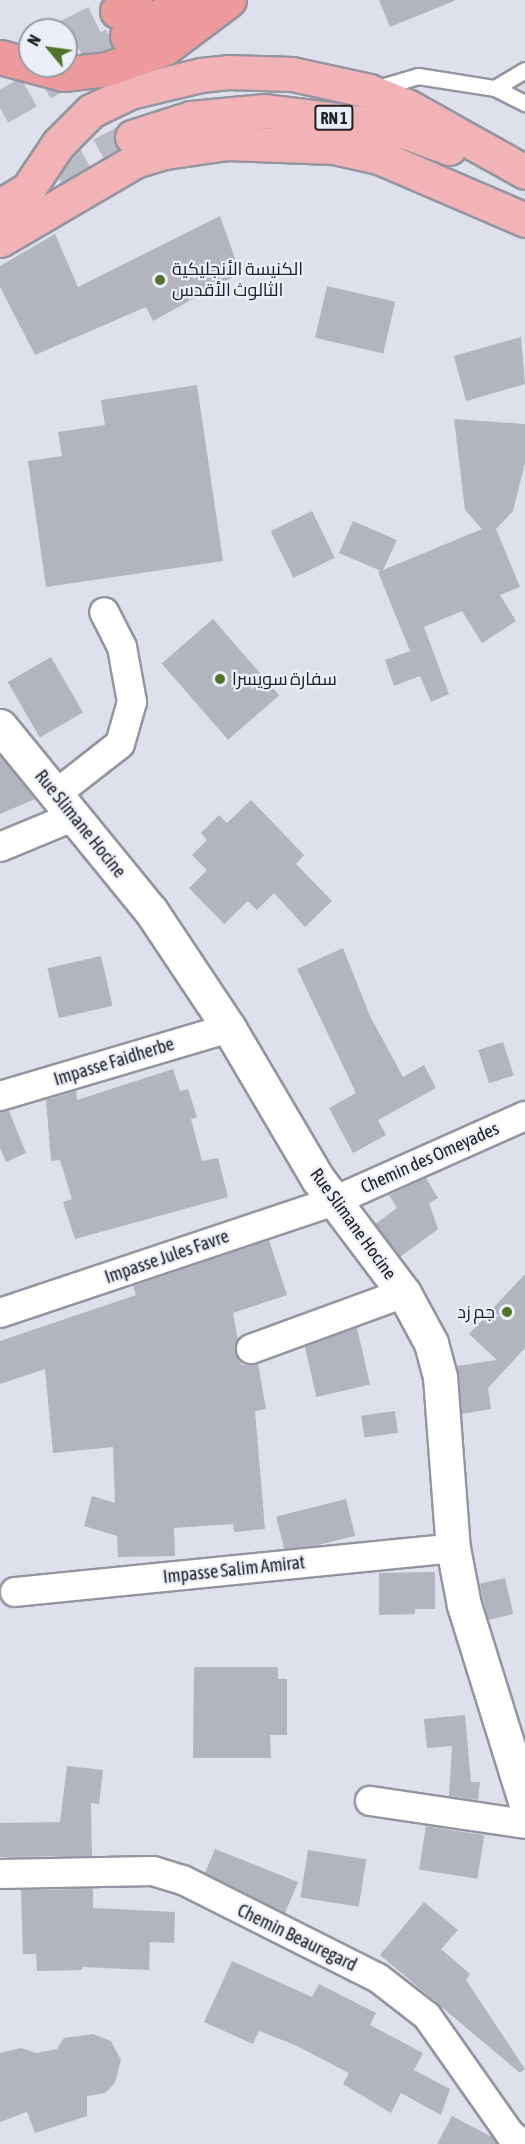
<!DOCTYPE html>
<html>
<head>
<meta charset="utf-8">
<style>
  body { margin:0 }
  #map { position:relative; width:525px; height:2144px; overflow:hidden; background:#dee0ec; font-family:"Asap Condensed",Cairo,sans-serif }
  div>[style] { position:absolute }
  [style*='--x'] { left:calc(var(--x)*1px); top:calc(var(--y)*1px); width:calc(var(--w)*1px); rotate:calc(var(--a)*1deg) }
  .building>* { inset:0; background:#b2b4bf; transform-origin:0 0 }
  .primary-tunnel>* { height:33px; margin-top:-16.5px; transform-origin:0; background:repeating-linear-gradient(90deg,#b8bac4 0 33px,transparent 0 49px) }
  .trunk-tunnel>* { height:33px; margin-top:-16.5px; transform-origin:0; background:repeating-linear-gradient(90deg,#b8bac4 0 33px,transparent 0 49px) }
  .roads { filter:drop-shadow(2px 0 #9495a0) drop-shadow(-2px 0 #9495a0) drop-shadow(0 2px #9495a0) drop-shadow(0 -2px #9495a0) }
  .service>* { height:15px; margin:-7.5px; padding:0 7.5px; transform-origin:7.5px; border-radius:7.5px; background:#fff }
  .minor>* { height:28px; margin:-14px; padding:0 14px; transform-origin:14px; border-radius:14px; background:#fff }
  .tertiary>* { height:33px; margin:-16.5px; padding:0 16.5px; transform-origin:16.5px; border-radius:16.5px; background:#fff }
  .primary>* { height:33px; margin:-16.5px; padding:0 16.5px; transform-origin:16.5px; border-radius:16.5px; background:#f1b3b5 }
  .trunk>* { height:33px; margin:-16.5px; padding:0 16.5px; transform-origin:16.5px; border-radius:16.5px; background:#ec9a9c }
  .dots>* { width:16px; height:16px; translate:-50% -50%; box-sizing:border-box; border:3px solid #ebedf9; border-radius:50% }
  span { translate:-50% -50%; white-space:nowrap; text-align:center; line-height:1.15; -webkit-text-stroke:4.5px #ebedf9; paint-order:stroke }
  .shield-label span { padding:2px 4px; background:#ebedf9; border:2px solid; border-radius:4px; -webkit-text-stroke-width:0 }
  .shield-label { font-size:16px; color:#212226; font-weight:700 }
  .poi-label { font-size:18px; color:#212226 }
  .left { translate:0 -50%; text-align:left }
  .right { translate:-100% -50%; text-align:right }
  .street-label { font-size:18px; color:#212226 }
  .north { position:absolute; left:18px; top:18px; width:60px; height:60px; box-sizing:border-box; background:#ebedf9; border:2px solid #9a9ca5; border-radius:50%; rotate:299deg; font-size:16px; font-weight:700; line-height:24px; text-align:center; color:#212226 }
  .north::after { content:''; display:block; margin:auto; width:21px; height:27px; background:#51742b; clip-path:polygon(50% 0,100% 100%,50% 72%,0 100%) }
</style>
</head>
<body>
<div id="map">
  <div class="building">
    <i style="clip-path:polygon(379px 0,454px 0,454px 1px,390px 27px)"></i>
    <i style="clip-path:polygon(220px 216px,240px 273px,153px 321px,146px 307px,35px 355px,0 287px,0 266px,55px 234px,78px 287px)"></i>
    <i style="left:327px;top:286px;width:70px;height:53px;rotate:13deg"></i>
    <i style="clip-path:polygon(521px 337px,525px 384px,466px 401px,454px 356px)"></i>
    <i style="clip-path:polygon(197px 385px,223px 561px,46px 587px,28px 461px,62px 456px,58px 432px,105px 425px,101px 400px)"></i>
    <i style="clip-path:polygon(454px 419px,525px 424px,525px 463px,513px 511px,496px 529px,520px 587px,500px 595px,516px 621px,482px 643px,462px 611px,424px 627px,449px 694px,431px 702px,420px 676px,394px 686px,385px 660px,410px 651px,378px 572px,381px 571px,339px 553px,353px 521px,397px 540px,383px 570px,482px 529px,465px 510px)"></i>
    <i style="left:312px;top:511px;width:52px;height:46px;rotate:64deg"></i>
    <i style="left:213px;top:619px;width:101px;height:68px;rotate:49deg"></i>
    <i style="left:51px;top:657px;width:64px;height:50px;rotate:60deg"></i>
    <i style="clip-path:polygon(0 756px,35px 799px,0 814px)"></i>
    <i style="clip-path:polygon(251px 800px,304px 855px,296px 864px,332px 901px,305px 927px,274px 893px,257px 910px,248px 901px,224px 924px,189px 888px,207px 870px,192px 855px,207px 840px,201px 833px,219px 815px,227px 823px)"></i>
    <i style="clip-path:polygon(343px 948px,370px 1016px,403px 1077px,424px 1065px,436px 1088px,378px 1120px,386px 1135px,353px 1153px,329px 1108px,356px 1093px,297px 969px)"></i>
    <i style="left:101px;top:956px;width:51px;height:55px;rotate:77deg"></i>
    <i style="left:503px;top:1042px;width:35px;height:26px;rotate:72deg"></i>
    <i style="clip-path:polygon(173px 1069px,180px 1091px,188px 1089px,197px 1117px,191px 1119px,202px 1161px,218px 1158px,228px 1197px,75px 1239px,63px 1202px,72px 1199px,60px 1160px,51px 1161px,46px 1100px,76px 1091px,77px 1100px)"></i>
    <i style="clip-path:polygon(9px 1111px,26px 1153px,6px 1162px,0 1148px,0 1112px)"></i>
    <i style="clip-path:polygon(426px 1178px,438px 1198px,429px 1203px,438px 1229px,400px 1257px,375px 1224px,397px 1208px,389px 1195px)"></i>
    <i style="clip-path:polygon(269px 1240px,287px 1295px,233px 1313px,238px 1340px,235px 1354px,242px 1365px,258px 1364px,266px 1409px,255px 1411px,265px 1529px,234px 1532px,233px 1524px,174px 1528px,175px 1556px,118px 1557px,117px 1536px,84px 1526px,92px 1496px,115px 1503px,113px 1447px,53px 1453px,45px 1369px,0 1384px,0 1341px,136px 1295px,133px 1286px)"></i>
    <i style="clip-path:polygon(525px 1274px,525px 1348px,488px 1388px,491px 1409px,462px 1414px,457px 1366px,497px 1360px,469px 1334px)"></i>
    <i style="left:357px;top:1328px;width:58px;height:55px;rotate:77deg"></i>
    <i style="left:395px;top:1411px;width:22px;height:34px;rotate:82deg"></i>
    <i style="left:346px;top:1499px;width:38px;height:72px;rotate:76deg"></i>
    <i style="clip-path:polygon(435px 1572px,435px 1609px,415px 1609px,415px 1614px,379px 1615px,379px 1573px)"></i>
    <i style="left:505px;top:1578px;width:37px;height:26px;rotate:77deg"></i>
    <i style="clip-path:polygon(194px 1667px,278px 1667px,278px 1679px,287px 1679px,287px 1735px,270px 1735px,271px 1758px,193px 1758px)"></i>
    <i style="clip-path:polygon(465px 1715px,471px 1782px,480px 1782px,478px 1800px,449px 1796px,452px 1746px,427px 1748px,424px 1719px)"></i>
    <i style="clip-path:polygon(67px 1766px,103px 1770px,99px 1804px,91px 1803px,92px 1856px,0 1857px,0 1823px,60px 1822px)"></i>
    <i style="left:426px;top:1826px;width:59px;height:44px;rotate:9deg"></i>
    <i style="clip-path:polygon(215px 1849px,298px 1882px,285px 1913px,205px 1873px)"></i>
    <i style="left:308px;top:1850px;width:59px;height:48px;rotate:9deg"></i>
    <i style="clip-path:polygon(93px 1889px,93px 1908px,175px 1912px,174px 1943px,150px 1942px,149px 1970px,82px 1967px,82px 1970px,37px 1971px,36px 1954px,23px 1954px,21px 1890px)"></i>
    <i style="clip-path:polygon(424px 1902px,458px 1930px,441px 1949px,470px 1974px,466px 1980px,525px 2069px,520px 2073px,380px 1955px)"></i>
    <i style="clip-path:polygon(232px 1961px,312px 1997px,319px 1984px,376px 2013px,370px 2025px,423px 2053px,414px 2070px,450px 2089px,441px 2115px,401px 2093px,391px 2113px,343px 2084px,349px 2073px,295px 2045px,259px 2031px,253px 2044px,204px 2022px)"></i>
    <i style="clip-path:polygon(93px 2034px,111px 2041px,121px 2060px,115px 2083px,105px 2093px,87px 2096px,87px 2116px,35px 2133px,27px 2112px,0 2122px,0 2053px,21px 2048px,36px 2053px,57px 2049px,64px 2038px)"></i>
    <i style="clip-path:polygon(452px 2116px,492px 2137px,497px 2144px,437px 2144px)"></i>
  </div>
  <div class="primary-tunnel">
    <i style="--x:15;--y:200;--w:133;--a:-28.3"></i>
  </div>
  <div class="trunk-tunnel">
    <i style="--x:66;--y:36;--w:57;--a:-26.1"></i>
    <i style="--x:0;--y:108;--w:146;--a:-29.6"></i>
  </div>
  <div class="roads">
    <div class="service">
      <i style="--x:495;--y:88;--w:35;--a:-31"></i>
      <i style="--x:374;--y:89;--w:46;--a:-16.5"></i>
      <i style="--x:418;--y:76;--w:78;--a:8.9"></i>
      <i style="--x:495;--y:88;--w:34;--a:27"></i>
    </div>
    <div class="minor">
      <i style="--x:56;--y:794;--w:81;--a:-38"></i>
      <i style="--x:120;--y:744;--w:44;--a:-74.1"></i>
      <i style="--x:132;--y:702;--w:56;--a:-100.3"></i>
      <i style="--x:122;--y:647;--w:39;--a:-117"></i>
      <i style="--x:0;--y:847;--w:81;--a:-22.5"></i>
      <i style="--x:0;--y:1096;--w:239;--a:-16.5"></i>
      <i style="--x:0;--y:1313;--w:352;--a:-18.5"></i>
      <i style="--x:334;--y:1201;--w:209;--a:-24"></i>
      <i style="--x:251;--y:1349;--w:163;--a:-20.1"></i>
      <i style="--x:15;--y:1592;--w:440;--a:-5.7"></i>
      <i style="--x:370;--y:1801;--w:157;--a:8.4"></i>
      <i style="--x:0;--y:1874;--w:153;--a:-1.1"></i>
      <i style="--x:153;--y:1871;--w:31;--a:17"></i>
      <i style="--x:183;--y:1880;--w:218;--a:26.7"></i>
      <i style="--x:378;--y:1978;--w:62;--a:37.8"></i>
      <i style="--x:427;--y:2016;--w:144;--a:54.9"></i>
      <i style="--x:510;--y:2134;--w:16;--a:38"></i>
    </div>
    <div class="tertiary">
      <i style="--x:0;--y:726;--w:239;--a:50.8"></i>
      <i style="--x:151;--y:911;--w:141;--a:56.3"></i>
      <i style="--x:229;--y:1028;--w:175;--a:59.5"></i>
      <i style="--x:318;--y:1179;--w:143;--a:53"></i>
      <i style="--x:404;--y:1293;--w:57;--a:61.6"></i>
      <i style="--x:431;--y:1343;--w:35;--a:75"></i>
      <i style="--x:440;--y:1377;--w:171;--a:85.7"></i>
      <i style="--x:453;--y:1548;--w:58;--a:79.1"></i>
      <i style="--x:464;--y:1605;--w:205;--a:72.7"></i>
    </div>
    <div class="primary">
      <i style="--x:132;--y:137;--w:62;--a:-17.9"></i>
      <i style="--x:191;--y:118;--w:74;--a:-5.4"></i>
      <i style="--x:265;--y:111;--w:105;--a:7.1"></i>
      <i style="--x:369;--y:124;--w:38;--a:12"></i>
      <i style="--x:406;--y:132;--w:46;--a:20.4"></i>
      <i style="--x:0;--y:206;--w:33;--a:-31"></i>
      <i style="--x:28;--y:189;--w:54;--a:-56.3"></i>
      <i style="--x:58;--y:144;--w:47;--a:-45"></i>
      <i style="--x:91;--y:111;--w:43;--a:-26"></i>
      <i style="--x:130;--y:92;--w:73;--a:-13.5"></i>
      <i style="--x:201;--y:75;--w:27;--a:-6"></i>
      <i style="--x:228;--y:72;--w:64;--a:1.8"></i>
      <i style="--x:292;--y:74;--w:79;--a:12.4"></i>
      <i style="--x:369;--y:91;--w:41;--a:21.5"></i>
      <i style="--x:407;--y:106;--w:135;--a:29.2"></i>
      <i style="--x:0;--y:240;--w:156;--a:-30.3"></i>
      <i style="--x:135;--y:161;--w:31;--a:-17"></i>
      <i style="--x:165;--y:152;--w:63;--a:-8.3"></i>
      <i style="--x:227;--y:143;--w:106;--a:2.2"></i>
      <i style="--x:333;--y:147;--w:47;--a:12.3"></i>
      <i style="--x:379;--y:157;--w:159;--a:23.3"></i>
    </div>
    <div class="trunk">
      <i style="--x:117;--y:11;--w:21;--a:-31"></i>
      <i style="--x:127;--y:36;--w:68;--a:-31.8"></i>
      <i style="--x:0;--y:57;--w:65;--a:15.1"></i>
      <i style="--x:63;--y:74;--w:44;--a:-6.5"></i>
      <i style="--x:107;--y:69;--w:62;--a:-19.9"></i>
      <i style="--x:165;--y:48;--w:80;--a:-36.9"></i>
    </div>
  </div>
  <div class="dots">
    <i style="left:160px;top:280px;background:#51742b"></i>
    <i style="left:220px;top:679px;background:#51742b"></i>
    <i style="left:507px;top:1312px;background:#51742b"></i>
  </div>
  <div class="shield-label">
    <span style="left:334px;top:118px">RN 1</span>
  </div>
  <div class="poi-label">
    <span class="left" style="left:172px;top:280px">الكنيسة الأنجليكية<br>الثالوث الأقدس</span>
    <span class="left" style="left:232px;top:679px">سفارة سويسرا</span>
    <span class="right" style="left:495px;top:1312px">جم زد</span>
  </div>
  <div class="street-label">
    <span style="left:80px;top:824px;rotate:51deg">Rue Slimane Hocine</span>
    <span style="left:114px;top:1062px;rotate:-17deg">Impasse Faidherbe</span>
    <span style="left:430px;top:1158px;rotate:-24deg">Chemin des Omeyades</span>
    <span style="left:353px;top:1224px;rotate:54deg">Rue Slimane Hocine</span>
    <span style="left:167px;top:1257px;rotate:-19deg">Impasse Jules Favre</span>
    <span style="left:234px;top:1570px;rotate:-6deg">Impasse Salim Amirat</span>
    <span style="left:297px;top:1938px;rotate:26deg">Chemin Beauregard</span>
  </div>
  <div class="north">N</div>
</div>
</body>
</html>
